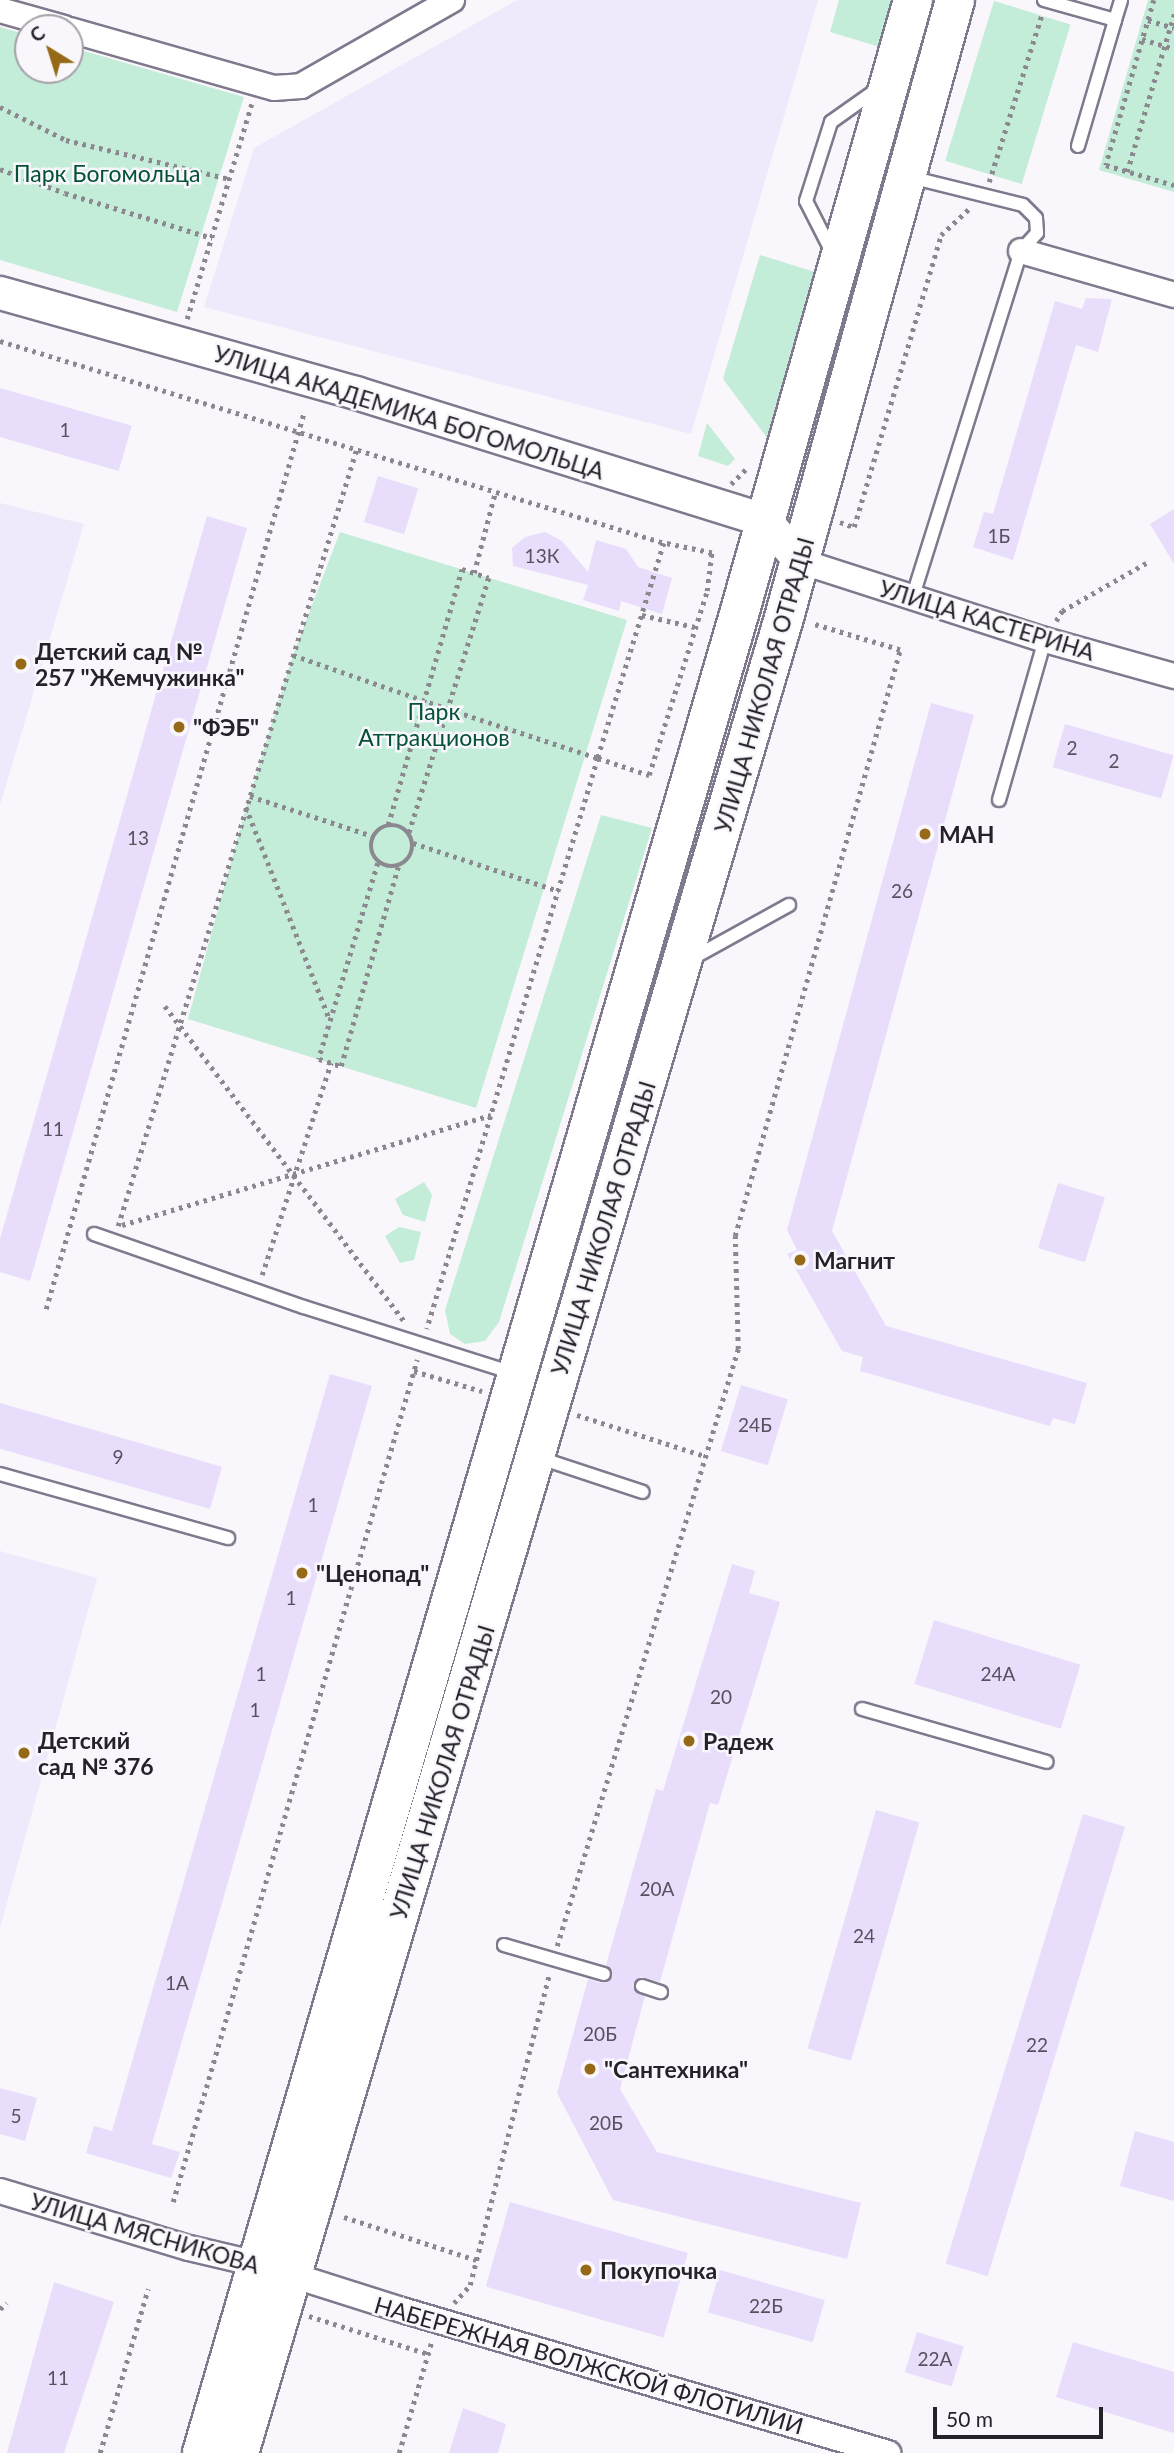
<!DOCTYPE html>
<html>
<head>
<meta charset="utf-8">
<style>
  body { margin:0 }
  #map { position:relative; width:1174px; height:2453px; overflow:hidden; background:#f9f7fc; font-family:Lato,sans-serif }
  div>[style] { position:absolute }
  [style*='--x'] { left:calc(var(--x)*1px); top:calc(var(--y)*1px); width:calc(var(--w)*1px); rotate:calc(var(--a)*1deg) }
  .built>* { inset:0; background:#efe9fb }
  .green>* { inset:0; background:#c3ecd9; transform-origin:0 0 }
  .building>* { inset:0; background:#e8ddfb; transform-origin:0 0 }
  .path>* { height:4.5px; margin-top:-2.25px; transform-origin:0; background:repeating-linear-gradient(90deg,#8b898f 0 3.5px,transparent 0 8.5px) }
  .path>.ring { margin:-2.25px; padding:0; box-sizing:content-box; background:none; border:4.5px solid #8b898f; border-radius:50% }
  .roads { filter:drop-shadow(2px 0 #80798d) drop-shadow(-2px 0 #80798d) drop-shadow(0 2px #80798d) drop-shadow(0 -2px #80798d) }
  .service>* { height:12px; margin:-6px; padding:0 6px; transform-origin:6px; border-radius:6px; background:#fff }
  .minor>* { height:24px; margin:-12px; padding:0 12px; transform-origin:12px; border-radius:12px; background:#fff }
  .tertiary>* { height:32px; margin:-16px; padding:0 16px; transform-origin:16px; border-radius:16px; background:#fff }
  .primary>* { height:38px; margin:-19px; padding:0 19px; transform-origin:19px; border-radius:19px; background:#fff }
  .dots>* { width:19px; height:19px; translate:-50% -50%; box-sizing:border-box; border:4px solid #f9f7fc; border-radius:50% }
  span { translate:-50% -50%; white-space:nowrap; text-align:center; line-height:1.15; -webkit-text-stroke:5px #f9f7fc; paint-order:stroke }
  .number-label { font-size:19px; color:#56515e }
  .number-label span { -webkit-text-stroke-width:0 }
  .park-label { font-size:23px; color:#035139 }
  .street-label { font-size:23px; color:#25222a }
  .poi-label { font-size:23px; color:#25222a; font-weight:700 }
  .left { translate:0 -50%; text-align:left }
  .north { position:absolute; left:14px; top:14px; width:70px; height:70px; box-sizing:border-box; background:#f9f7fc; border:2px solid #a4a2a8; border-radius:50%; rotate:322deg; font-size:19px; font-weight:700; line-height:28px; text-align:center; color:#25222a }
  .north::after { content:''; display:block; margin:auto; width:24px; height:32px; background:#966917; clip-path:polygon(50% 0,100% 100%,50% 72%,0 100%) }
  .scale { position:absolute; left:933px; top:2407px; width:170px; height:32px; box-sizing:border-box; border:4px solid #25222a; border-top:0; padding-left:9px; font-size:21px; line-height:24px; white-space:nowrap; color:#25222a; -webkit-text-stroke:5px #f9f7fc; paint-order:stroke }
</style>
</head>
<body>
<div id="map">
  <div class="built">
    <i style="clip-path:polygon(517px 0,818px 0,691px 434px,204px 307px,254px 148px)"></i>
    <i style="clip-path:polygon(0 503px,84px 524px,0 805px)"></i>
    <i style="clip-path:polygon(0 1551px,97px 1578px,0 1928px)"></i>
  </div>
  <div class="green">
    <i style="clip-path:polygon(839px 0,897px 0,883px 48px,830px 32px)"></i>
    <i style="clip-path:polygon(1148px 0,1174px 0,1174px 192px,1099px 170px)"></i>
    <i style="left:994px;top:1px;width:80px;height:167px;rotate:17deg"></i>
    <i style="clip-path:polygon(0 27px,28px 35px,28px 70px,70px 70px,70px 47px,244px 97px,177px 312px,0 260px)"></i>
    <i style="clip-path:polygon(760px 255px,821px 274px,771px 443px,723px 379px)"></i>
    <i style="clip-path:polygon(707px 423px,735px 459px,728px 466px,698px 456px)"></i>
    <i style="clip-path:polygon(340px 532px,627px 620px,476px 1108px,188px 1019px,246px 807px,293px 655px)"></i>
    <i style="clip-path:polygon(601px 815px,652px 828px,499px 1322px,485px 1341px,465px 1344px,450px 1334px,445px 1310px)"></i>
    <i style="clip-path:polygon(424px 1182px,432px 1195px,425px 1222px,403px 1215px,395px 1199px)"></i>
    <i style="clip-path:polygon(399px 1227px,421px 1232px,414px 1260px,400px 1263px,385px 1236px)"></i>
  </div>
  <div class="building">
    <i style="clip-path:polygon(1086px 298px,1112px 299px,1098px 352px,1076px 345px,1013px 560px,973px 547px,984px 512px,993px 514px,1055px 301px,1082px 309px)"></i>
    <i style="left:0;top:388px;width:137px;height:47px;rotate:16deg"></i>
    <i style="left:378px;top:476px;width:42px;height:48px;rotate:17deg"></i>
    <i style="clip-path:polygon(1174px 509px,1174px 564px,1150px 524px)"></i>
    <i style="clip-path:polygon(207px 516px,247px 528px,30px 1281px,0 1272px,0 1239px)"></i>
    <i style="clip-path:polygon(545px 532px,562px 541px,588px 572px,596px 540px,626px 549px,638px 567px,672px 578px,662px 614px,621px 601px,619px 611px,583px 600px,588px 585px,513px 566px,512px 548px,525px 537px)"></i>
    <i style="clip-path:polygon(931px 703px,974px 715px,832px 1231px,886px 1326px,1087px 1383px,1075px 1424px,1053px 1418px,1050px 1426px,860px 1371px,863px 1357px,842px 1351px,787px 1254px,797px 1250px,787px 1230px)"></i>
    <i style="left:1065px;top:724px;width:113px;height:45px;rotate:16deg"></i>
    <i style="left:1058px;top:1183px;width:49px;height:68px;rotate:17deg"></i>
    <i style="clip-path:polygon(330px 1374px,372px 1386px,152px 2144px,180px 2152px,171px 2178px,86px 2153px,94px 2126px,112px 2131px)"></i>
    <i style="left:741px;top:1385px;width:49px;height:69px;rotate:17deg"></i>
    <i style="left:0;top:1403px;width:231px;height:44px;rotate:16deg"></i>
    <i style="clip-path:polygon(732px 1564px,755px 1571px,749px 1593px,780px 1602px,718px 1805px,710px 1803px,660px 1982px,641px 1977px,634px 1983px,635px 1991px,645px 1996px,620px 2089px,657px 2152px,861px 2203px,847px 2259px,613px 2200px,557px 2093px,588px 1979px,601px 1983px,612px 1977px,612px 1971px,606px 1965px,656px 1789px,663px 1791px)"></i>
    <i style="left:934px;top:1620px;width:153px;height:67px;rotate:17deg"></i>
    <i style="left:876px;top:1810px;width:45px;height:248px;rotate:16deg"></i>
    <i style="left:1083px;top:1814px;width:44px;height:470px;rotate:17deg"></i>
    <i style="clip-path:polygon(0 2088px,37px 2098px,25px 2141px,0 2134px)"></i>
    <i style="clip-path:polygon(1135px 2131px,1174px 2142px,1174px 2201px,1120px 2186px)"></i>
    <i style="left:510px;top:2202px;width:185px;height:88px;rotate:16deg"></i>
    <i style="left:720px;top:2270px;width:109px;height:44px;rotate:16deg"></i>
    <i style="clip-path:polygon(54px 2282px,114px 2302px,64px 2453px,7px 2453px)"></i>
    <i style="left:917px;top:2332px;width:49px;height:42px;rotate:17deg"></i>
    <i style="clip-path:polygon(1073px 2342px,1174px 2372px,1174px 2433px,1056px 2397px)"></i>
    <i style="clip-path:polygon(463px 2408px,506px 2424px,498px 2453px,449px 2453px)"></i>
  </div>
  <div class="path">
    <i style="--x:1154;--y:0;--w:172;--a:106.2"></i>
    <i style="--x:1106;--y:165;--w:71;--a:16.4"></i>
    <i style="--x:1148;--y:20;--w:27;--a:17"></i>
    <i style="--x:1142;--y:39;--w:34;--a:17"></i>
    <i style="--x:0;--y:107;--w:74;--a:26.6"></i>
    <i style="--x:66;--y:140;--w:169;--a:13.4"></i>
    <i style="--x:0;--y:169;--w:69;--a:20.3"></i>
    <i style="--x:65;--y:193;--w:154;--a:17"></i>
    <i style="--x:1127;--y:172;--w:165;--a:-73.4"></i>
    <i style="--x:989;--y:182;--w:176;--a:-72.5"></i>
    <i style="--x:187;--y:319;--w:226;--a:-73.3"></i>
    <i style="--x:0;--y:341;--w:694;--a:16.92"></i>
    <i style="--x:731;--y:484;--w:25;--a:-45"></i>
    <i style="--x:840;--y:522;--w:15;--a:20"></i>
    <i style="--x:854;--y:527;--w:305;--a:-73.4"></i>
    <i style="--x:941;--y:235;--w:40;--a:-43"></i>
    <i style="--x:474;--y:573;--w:83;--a:-75.3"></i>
    <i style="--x:642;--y:615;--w:54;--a:12.8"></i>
    <i style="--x:1056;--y:621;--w:12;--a:-59"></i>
    <i style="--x:1062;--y:611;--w:97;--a:-29.7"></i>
    <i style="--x:293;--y:655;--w:164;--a:19.2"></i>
    <i style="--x:448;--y:709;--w:158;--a:18.1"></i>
    <i style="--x:598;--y:758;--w:54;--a:18.4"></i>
    <i style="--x:649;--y:775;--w:193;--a:-72.5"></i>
    <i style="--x:707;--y:591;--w:38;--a:-83"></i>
    <i style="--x:712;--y:553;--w:49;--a:-168.2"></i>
    <i style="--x:664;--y:543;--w:225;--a:107.1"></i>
    <i style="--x:598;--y:758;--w:596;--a:106.67"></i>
    <i style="--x:250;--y:796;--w:129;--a:18"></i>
    <i style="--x:246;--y:807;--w:229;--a:68.5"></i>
    <i class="ring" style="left:371px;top:825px;width:37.5px;height:37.5px"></i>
    <i style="--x:388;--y:825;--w:266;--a:-73.9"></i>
    <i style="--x:462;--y:569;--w:28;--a:18"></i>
    <i style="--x:489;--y:578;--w:268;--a:107.4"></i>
    <i style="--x:413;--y:843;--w:154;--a:18.2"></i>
    <i style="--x:378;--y:863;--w:205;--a:106.8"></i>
    <i style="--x:319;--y:1059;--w:23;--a:18"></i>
    <i style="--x:341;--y:1066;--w:207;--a:-74"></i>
    <i style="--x:165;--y:1006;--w:397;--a:52.8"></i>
    <i style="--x:122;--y:1225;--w:385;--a:-16.6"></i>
    <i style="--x:118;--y:1226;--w:811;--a:-72.93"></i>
    <i style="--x:262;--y:1275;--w:223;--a:-72"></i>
    <i style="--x:46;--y:1309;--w:933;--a:-73.95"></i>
    <i style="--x:414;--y:1371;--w:71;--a:16.4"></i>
    <i style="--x:577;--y:1415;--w:134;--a:17.8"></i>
    <i style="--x:557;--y:1946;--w:624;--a:-73.13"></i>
    <i style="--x:738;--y:1349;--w:113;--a:-91.5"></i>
    <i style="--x:735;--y:1236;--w:609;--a:-74.27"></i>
    <i style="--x:900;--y:650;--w:91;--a:-163.4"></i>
    <i style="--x:173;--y:2202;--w:877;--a:-73.84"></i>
    <i style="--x:344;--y:2217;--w:139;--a:18"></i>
    <i style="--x:454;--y:2303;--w:24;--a:-48"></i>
    <i style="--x:470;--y:2285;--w:321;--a:-75.7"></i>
    <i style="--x:0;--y:2309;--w:9;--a:-41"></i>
    <i style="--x:309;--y:2316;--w:125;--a:17.7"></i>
    <i style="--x:100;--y:2453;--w:171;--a:-73.7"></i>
    <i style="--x:399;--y:2453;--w:118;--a:-73.7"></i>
  </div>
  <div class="roads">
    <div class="service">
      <i style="--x:1044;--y:0;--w:74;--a:15.7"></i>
      <i style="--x:1115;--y:20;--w:21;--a:-73"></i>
      <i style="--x:1078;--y:146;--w:131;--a:-73.6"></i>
      <i style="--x:910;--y:177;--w:116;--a:13.9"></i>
      <i style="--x:1023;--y:205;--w:18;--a:45"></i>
      <i style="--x:1036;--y:218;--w:15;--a:86"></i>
      <i style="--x:1037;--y:233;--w:24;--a:132"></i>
      <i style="--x:1021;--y:251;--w:364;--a:107.4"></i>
      <i style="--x:832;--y:252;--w:57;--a:-117"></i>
      <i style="--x:806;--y:201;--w:83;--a:-72.4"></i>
      <i style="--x:831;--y:122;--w:59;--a:-35.3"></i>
      <i style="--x:999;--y:800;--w:166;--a:-74"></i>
      <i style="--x:691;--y:959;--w:112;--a:-28.9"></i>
      <i style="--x:94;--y:1234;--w:222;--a:19.2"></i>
      <i style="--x:304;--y:1307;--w:219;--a:17.5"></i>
      <i style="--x:540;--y:1458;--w:108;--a:18.3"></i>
      <i style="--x:0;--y:1474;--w:237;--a:15.7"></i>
      <i style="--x:862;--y:1709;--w:192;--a:16"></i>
      <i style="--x:504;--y:1945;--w:104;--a:16.2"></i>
      <i style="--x:642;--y:1986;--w:20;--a:18"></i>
    </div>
    <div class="minor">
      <i style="--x:0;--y:10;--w:66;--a:15.7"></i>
      <i style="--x:70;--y:30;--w:212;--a:15.9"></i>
      <i style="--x:274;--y:88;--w:27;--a:-4"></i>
      <i style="--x:301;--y:86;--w:174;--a:-29.7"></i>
      <i style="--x:1021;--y:251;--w:159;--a:16"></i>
      <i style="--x:800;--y:561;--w:257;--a:17.9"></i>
      <i style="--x:1045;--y:640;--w:134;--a:15.6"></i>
      <i style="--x:0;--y:2191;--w:197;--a:16.8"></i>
      <i style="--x:189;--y:2248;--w:70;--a:13.2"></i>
      <i style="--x:257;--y:2264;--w:152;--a:17.6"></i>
      <i style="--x:402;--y:2310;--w:507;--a:16.4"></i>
    </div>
    <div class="tertiary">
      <i style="--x:0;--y:293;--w:370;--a:15.7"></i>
      <i style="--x:356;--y:393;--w:430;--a:17.3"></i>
      <i style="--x:766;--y:521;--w:52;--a:49.6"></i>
    </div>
    <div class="primary">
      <i style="--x:202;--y:2453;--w:1930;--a:-73.72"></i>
      <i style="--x:743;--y:600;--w:624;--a:-74.18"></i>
      <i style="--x:239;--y:2453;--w:1918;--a:-73.46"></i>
      <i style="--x:785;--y:614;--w:637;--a:-74.52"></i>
    </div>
  </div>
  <div class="dots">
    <i style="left:21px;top:664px;background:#966917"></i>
    <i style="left:179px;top:727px;background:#966917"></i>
    <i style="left:925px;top:834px;background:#966917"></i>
    <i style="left:800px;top:1260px;background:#966917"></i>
    <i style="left:302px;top:1573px;background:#966917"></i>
    <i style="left:689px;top:1741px;background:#966917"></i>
    <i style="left:24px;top:1753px;background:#966917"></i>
    <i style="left:590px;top:2069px;background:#966917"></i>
    <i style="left:586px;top:2270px;background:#966917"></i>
  </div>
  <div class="number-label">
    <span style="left:65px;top:430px">1</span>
    <span style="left:999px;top:536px">1Б</span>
    <span style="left:542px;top:556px">13К</span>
    <span style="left:1072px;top:748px">2</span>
    <span style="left:1114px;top:761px">2</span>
    <span style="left:138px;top:838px">13</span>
    <span style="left:902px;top:891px">26</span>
    <span style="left:53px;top:1129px">11</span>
    <span style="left:755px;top:1425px">24Б</span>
    <span style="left:118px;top:1457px">9</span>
    <span style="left:313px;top:1505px">1</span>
    <span style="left:291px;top:1598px">1</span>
    <span style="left:261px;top:1674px">1</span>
    <span style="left:998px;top:1674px">24А</span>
    <span style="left:721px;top:1697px">20</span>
    <span style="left:255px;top:1710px">1</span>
    <span style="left:657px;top:1889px">20А</span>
    <span style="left:864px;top:1936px">24</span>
    <span style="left:177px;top:1983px">1А</span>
    <span style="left:600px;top:2034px">20Б</span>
    <span style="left:1037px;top:2045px">22</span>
    <span style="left:16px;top:2116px">5</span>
    <span style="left:606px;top:2123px">20Б</span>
    <span style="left:766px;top:2306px">22Б</span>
    <span style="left:935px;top:2359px">22А</span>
    <span style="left:58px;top:2378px">11</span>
  </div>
  <div class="park-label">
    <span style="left:107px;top:173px">Парк Богомольца</span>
    <span style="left:434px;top:724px">Парк<br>Аттракционов</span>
  </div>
  <div class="street-label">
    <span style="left:409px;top:412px;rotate:17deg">УЛИЦА АКАДЕМИКА БОГОМОЛЬЦА</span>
    <span style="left:987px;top:620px;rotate:17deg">УЛИЦА КАСТЕРИНА</span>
    <span style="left:764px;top:685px;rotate:-74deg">УЛИЦА НИКОЛАЯ ОТРАДЫ</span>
    <span style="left:603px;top:1228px;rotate:-73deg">УЛИЦА НИКОЛАЯ ОТРАДЫ</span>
    <span style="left:442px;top:1772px;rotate:-73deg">УЛИЦА НИКОЛАЯ ОТРАДЫ</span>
    <span style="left:145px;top:2233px;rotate:16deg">УЛИЦА МЯСНИКОВА</span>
    <span style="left:589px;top:2365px;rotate:16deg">НАБЕРЕЖНАЯ ВОЛЖСКОЙ ФЛОТИЛИИ</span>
  </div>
  <div class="poi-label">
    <span class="left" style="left:35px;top:664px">Детский сад №<br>257 "Жемчужинка"</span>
    <span class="left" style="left:193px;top:727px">"ФЭБ"</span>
    <span class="left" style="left:939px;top:834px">МАН</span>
    <span class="left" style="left:814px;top:1260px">Магнит</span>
    <span class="left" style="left:316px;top:1573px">"Ценопад"</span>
    <span class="left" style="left:38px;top:1753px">Детский<br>сад № 376</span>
    <span class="left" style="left:703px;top:1741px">Радеж</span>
    <span class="left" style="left:604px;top:2069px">"Сантехника"</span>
    <span class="left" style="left:600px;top:2270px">Покупочка</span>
  </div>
  <div class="north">С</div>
  <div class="scale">50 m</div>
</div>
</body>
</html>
